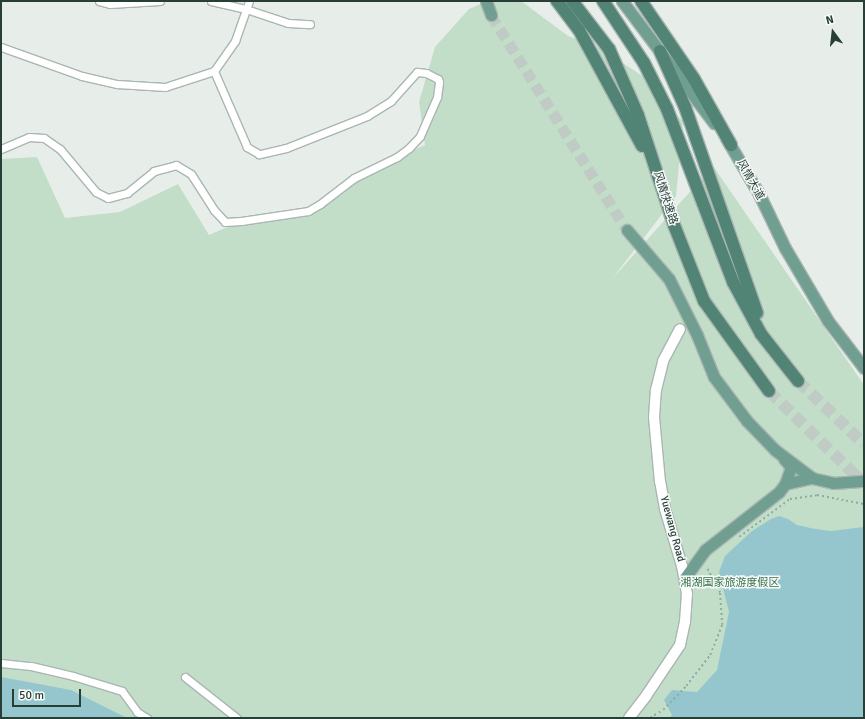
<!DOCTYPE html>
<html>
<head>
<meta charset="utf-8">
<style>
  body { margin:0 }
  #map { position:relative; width:865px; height:719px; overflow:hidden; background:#e7eeea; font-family:Signika,"Noto Sans SC",sans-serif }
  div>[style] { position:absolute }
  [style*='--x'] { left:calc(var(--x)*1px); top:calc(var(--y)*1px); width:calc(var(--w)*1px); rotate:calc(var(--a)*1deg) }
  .green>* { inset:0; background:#c2ddc8 }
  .water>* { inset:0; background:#95c6cd }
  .primary-tunnel>* { height:11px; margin-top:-5.5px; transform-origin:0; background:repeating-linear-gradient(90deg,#c1cbc6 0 11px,transparent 0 16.5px) }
  .trunk-tunnel>* { height:12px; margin-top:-6px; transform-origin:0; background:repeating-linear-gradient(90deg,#c1cbc6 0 12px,transparent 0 18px) }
  .path>* { height:1.5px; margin-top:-0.75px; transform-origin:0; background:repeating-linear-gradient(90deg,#8aaea2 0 2px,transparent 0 5px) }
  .roads { filter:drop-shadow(1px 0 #aab6b1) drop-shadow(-1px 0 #aab6b1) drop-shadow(0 1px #aab6b1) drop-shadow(0 -1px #aab6b1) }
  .minor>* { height:7px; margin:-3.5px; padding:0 3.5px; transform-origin:3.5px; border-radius:3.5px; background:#fff }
  .secondary>* { height:10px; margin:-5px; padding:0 5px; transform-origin:5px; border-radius:5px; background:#fff }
  .primary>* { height:11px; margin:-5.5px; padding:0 5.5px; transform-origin:5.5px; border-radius:5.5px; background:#709f91 }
  .trunk>* { height:12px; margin:-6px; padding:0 6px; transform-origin:6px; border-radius:6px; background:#528476 }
  span { translate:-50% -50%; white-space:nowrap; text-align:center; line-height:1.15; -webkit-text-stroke:3px #f7faf9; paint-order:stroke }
  .street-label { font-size:11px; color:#273f37 }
  .park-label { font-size:11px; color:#35724a }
  .frame { position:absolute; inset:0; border:2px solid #273f37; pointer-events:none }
  .north { position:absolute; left:813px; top:12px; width:40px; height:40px; -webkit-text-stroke:3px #f7faf9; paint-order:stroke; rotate:345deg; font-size:11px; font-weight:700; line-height:16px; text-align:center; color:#273f37 }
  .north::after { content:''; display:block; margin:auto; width:14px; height:18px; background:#273f37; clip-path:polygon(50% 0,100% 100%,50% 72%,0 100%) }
  .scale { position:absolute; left:12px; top:689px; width:69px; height:18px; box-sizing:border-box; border:2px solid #273f37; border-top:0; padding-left:5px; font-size:12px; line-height:14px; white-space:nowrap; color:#273f37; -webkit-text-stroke:3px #f7faf9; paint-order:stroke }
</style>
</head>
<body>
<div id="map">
  <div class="green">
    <i style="clip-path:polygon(488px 1px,521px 1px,568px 36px,600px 48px,644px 77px,683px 122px,676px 196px,612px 279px,713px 166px,864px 385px,864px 718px,1px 718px,1px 159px,37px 157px,65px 218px,120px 212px,178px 184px,209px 235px,246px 219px,310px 214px,351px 176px,425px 145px,419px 102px,435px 47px,469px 9px)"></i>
  </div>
  <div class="water">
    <i style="clip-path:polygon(779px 516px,788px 519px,797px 525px,815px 529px,831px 531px,864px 527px,864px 718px,670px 718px,672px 715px,664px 700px,672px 690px,697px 692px,717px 670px,729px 612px,719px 572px,725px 556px,752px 531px,771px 519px)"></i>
    <i style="clip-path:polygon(1px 677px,71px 690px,127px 718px,1px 718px)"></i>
  </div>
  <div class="primary-tunnel">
    <i style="--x:491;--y:15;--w:254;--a:57.7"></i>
  </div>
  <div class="trunk-tunnel">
    <i style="--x:798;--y:381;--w:91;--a:43.7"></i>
    <i style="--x:769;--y:391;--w:120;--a:44.3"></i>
    <i style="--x:855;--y:475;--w:11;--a:38"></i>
  </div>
  <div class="path">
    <i style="--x:739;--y:537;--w:64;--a:-36.7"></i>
    <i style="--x:790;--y:499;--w:27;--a:-8"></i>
    <i style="--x:817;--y:495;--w:48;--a:10.8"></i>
    <i style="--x:650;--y:718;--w:15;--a:-32"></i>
    <i style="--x:663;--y:710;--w:33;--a:-46"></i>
    <i style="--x:686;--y:686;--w:39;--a:-52"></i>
    <i style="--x:710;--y:655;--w:32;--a:-68"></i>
    <i style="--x:722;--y:625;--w:32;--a:-94"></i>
    <i style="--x:720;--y:593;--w:30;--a:-118"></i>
  </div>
  <div class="roads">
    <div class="minor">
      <i style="--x:99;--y:1;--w:11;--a:15"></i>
      <i style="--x:110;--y:4;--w:50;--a:-3.4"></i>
      <i style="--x:211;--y:1;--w:36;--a:13"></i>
      <i style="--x:246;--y:9;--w:44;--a:18.4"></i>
      <i style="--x:288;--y:23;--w:22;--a:3"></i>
      <i style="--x:1;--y:47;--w:86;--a:19.7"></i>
      <i style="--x:82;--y:76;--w:36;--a:13"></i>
      <i style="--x:117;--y:84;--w:48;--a:3.6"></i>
      <i style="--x:165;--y:87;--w:52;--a:-18.1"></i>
      <i style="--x:214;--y:71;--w:37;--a:-55"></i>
      <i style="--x:235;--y:41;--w:42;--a:-70.7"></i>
      <i style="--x:1;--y:149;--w:30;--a:-23"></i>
      <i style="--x:29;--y:137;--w:15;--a:4"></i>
      <i style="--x:44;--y:138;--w:19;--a:35"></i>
      <i style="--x:60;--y:149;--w:56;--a:50.1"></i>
      <i style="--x:96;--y:192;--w:13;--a:27"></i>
      <i style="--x:108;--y:198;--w:20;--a:-15"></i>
      <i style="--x:127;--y:193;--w:35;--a:-39"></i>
      <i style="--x:154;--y:171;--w:23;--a:-15"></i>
      <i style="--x:176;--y:165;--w:17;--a:31"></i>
      <i style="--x:191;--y:174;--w:43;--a:57.4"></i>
      <i style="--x:214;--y:210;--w:16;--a:47"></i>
      <i style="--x:225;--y:222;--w:16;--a:-4"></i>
      <i style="--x:241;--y:221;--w:68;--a:-8.5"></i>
      <i style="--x:308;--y:211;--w:14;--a:-30"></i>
      <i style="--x:320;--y:204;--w:43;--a:-37.4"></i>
      <i style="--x:354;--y:178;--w:48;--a:-26"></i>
      <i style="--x:397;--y:157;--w:15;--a:-37"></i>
      <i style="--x:409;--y:148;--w:16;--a:-47"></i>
      <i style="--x:420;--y:136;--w:43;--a:-66.4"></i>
      <i style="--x:437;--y:97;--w:15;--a:-82"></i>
      <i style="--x:439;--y:82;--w:3;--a:-108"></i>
      <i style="--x:438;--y:79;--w:13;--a:-153"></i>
      <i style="--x:426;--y:73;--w:9;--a:-174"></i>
      <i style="--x:417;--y:72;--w:39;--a:132"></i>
      <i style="--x:391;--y:101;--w:28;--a:148"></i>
      <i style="--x:367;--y:116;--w:87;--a:158.4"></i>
      <i style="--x:286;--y:148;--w:28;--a:167"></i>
      <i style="--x:259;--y:154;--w:14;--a:-150"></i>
      <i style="--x:247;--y:147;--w:83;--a:-113.5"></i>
      <i style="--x:1;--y:663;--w:30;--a:6"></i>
      <i style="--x:31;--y:666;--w:43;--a:13.4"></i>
      <i style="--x:73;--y:676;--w:51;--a:17"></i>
      <i style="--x:122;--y:691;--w:26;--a:54"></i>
      <i style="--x:137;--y:712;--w:12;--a:31"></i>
      <i style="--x:185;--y:677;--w:66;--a:38.3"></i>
    </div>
    <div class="secondary">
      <i style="--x:629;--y:718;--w:28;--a:-52"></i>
      <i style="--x:646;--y:696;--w:61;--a:-56.3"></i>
      <i style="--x:680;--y:645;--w:24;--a:-78"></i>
      <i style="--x:685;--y:622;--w:28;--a:-86"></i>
      <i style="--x:687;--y:594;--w:28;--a:-100"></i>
      <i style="--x:682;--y:566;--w:59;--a:-106.6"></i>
      <i style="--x:665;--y:509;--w:27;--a:-100"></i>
      <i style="--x:660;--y:482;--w:65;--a:-95.3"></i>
      <i style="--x:654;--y:417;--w:27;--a:-86"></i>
      <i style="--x:656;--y:390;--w:30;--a:-76"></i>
      <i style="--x:663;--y:361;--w:36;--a:-62"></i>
    </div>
    <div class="primary">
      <i style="--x:486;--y:1;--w:15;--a:70"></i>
      <i style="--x:622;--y:1;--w:153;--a:53"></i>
      <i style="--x:726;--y:138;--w:65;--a:59.5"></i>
      <i style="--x:759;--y:194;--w:60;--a:64.3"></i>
      <i style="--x:785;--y:248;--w:85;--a:59.5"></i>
      <i style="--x:828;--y:321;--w:59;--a:52.5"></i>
      <i style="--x:627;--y:230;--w:65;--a:49.4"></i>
      <i style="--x:669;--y:279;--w:63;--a:63.4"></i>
      <i style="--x:697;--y:335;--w:45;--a:68"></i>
      <i style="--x:714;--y:377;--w:55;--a:53.1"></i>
      <i style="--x:747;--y:421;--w:40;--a:46"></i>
      <i style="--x:775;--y:450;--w:46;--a:37.1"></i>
      <i style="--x:812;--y:478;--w:22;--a:13"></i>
      <i style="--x:833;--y:483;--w:31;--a:-4"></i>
      <i style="--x:784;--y:459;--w:11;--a:49"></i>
      <i style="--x:791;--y:467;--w:18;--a:109"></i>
      <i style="--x:684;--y:579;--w:36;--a:-54"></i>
      <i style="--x:705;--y:550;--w:94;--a:-38.1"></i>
      <i style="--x:779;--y:492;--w:10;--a:-53"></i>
      <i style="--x:785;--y:484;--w:28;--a:-13"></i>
    </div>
    <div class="trunk">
      <i style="--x:557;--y:1;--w:36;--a:53"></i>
      <i style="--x:579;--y:30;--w:132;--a:61.5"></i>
      <i style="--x:572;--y:1;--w:61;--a:52.4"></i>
      <i style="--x:609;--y:49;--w:72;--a:66.3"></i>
      <i style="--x:638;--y:115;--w:116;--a:71.9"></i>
      <i style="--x:674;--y:225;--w:82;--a:68.5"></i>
      <i style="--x:704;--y:301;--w:111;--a:54.2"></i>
      <i style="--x:603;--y:1;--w:74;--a:56.5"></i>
      <i style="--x:644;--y:63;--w:51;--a:63.4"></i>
      <i style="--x:667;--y:109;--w:185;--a:69.1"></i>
      <i style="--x:733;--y:282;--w:59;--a:61.7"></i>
      <i style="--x:761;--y:334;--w:60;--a:51.8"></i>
      <i style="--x:641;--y:1;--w:94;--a:55.8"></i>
      <i style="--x:694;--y:79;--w:76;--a:60.7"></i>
      <i style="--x:660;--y:51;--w:61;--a:65.9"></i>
      <i style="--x:685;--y:107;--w:218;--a:70.7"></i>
    </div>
  </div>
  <div class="street-label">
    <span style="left:750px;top:180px;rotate:61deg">风情大道</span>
    <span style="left:665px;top:198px;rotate:72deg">风情快速路</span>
    <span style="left:672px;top:529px;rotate:75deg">Yuewang Road</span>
  </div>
  <div class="park-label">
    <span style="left:730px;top:583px">湘湖国家旅游度假区</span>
  </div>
  <div class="frame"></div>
  <div class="north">N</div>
  <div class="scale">50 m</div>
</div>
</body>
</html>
